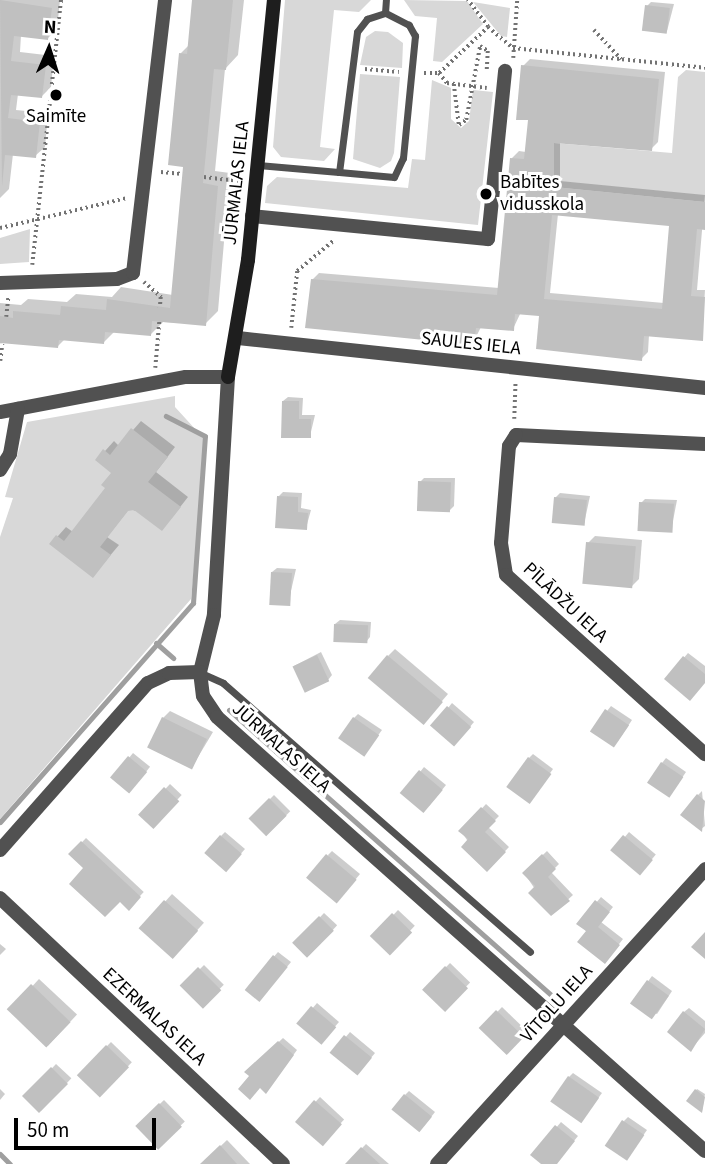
<!DOCTYPE html>
<html>
<head>
<meta charset="utf-8">
<style>
  body { margin:0 }
  #map { position:relative; width:705px; height:1164px; overflow:hidden; background:#fff; font-family:"Source Sans 3",sans-serif }
  div>[style] { position:absolute }
  [style*='--x'] { left:calc(var(--x)*1px); top:calc(var(--y)*1px); width:calc(var(--w)*1px); rotate:calc(var(--a)*1deg) }
  .green>* { inset:0; background:#d8d8d8 }
  .shadow>* { inset:0; background:#0003; transform-origin:0 0 }
  .stream>* { height:5px; margin:-2.5px; padding:0 2.5px; transform-origin:2.5px; border-radius:2.5px; background:#9f9f9f }
  .building>* { inset:0; background:#c0c0c0; transform-origin:0 0 }
  .path>* { height:3.5px; margin-top:-1.75px; transform-origin:0; background:repeating-linear-gradient(90deg,#737373 0 2px,transparent 0 5.5px) }
  .lane>* { height:7px; margin:-3.5px; padding:0 3.5px; transform-origin:3.5px; border-radius:3.5px; background:#515151 }
  .street>* { height:14px; margin:-7px; padding:0 7px; transform-origin:7px; border-radius:7px; background:#515151 }
  .secondary>* { height:14px; margin:-7px; padding:0 7px; transform-origin:7px; border-radius:7px; background:#1e1e1e }
  .dots>* { width:19px; height:19px; translate:-50% -50%; box-sizing:border-box; border:4px solid #fff; border-radius:50% }
  span { translate:-50% -50%; white-space:nowrap; text-align:center; line-height:1.15; -webkit-text-stroke:6px #fff; paint-order:stroke }
  .poi-label { font-size:19px; color:#000 }
  .left { translate:0 -50%; text-align:left }
  .street-label { font-size:19px; color:#000 }
  .north { position:absolute; left:14px; top:14px; width:70px; height:70px; -webkit-text-stroke:5px #fff; paint-order:stroke; rotate:3deg; font-size:19px; font-weight:700; line-height:28px; text-align:center; color:#000 }
  .north::after { content:''; display:block; margin:auto; width:24px; height:32px; background:#000; clip-path:polygon(50% 0,100% 100%,50% 72%,0 100%) }
  .scale { position:absolute; left:14px; top:1118px; width:142px; height:32px; box-sizing:border-box; border:4px solid #000; border-top:0; padding-left:9px; font-size:21px; line-height:24px; white-space:nowrap; color:#000; -webkit-text-stroke:5px #fff; paint-order:stroke }
</style>
</head>
<body>
<div id="map">
  <div class="green">
    <i style="clip-path:polygon(285px 0,371px 0,359px 12px,334px 10px,320px 147px,335px 149px,324px 161px,281px 157px,273px 147px)"></i>
    <i style="clip-path:polygon(404px 0,467px 1px,483px 24px,442px 62px,433px 61px,437px 18px,415px 16px)"></i>
    <i style="clip-path:polygon(473px 2px,510px 8px,507px 37px,501px 36px)"></i>
    <i style="clip-path:polygon(388px 32px,403px 43px,402px 68px,360px 65px,366px 37px,375px 31px)"></i>
    <i style="clip-path:polygon(686px 70px,705px 72px,705px 202px,554px 187px,554px 143px,672px 153px,678px 77px)"></i>
    <i style="clip-path:polygon(360px 74px,400px 77px,394px 153px,391px 161px,380px 168px,353px 159px)"></i>
    <i style="clip-path:polygon(432px 80px,451px 88px,451px 119px,461px 128px,469px 121px,473px 90px,493px 92px,478px 225px,265px 203px,267px 186px,277px 177px,408px 188px,412px 159px,425px 160px)"></i>
    <i style="clip-path:polygon(30px 229px,29px 262px,0 264px,0 238px)"></i>
    <i style="clip-path:polygon(175px 396px,175px 407px,207px 442px,191px 599px,0 819px,0 537px,13px 498px,5px 497px,27px 422px)"></i>
  </div>
  <div class="shadow">
    <i style="clip-path:polygon(0 0,60px 0,57px 29px,48px 38px,21px 35px,20px 52px,54px 56px,51px 87px,42px 96px,18px 94px,16px 110px,48px 113px,45px 147px,35px 156px,13px 154px,9px 189px,0 198px)"></i>
    <i style="clip-path:polygon(193px 0,244px 0,238px 55px,225px 69px,215px 171px,230px 173px,218px 311px,205px 324px,163px 322px,150px 335px,115px 331px,103px 343px,65px 339px,57px 347px,0 342px,0 303px,21px 305px,28px 299px,67px 302px,76px 294px,112px 297px,121px 287px,173px 295px,185px 165px,180px 54px,189px 45px)"></i>
    <i style="clip-path:polygon(651px 2px,674px 4px,667px 31px,647px 6px)"></i>
    <i style="clip-path:polygon(evenodd,530px 59px,665px 72px,658px 142px,651px 149px,560px 142px,560px 181px,705px 195px,697px 290px,705px 290px,702px 339px,649px 335px,648px 352px,641px 359px,541px 314px,521px 312px,513px 329px,481px 327px,473px 343px,312px 280px,319px 273px,499px 288px,512px 158px,519px 151px,526px 152px,529px 119px,523px 66px,530px 59px,558px 214px,671px 225px,664px 303px,550px 293px,558px 214px)"></i>
    <i style="clip-path:polygon(288px 397px,303px 398px,302px 415px,315px 415px,310px 436px,283px 401px)"></i>
    <i style="clip-path:polygon(141px 421px,175px 447px,156px 472px,188px 497px,170px 520px,129px 509px,107px 537px,119px 545px,93px 576px,51px 544px,66px 527px,73px 532px,108px 488px,113px 473px,97px 460px,114px 441px,119px 446px)"></i>
    <i style="clip-path:polygon(424px 478px,455px 478px,454px 506px,450px 510px,420px 482px)"></i>
    <i style="clip-path:polygon(283px 492px,302px 493px,301px 508px,311px 510px,306px 528px,279px 496px)"></i>
    <i style="clip-path:polygon(560px 493px,590px 496px,584px 524px,555px 498px)"></i>
    <i style="clip-path:polygon(645px 499px,677px 500px,671px 531px,641px 503px)"></i>
    <i style="clip-path:polygon(595px 536px,642px 540px,639px 579px,632px 586px,588px 543px)"></i>
    <i style="clip-path:polygon(277px 568px,296px 569px,288px 604px,272px 572px)"></i>
    <i style="clip-path:polygon(340px 620px,371px 622px,370px 637px,366px 642px,335px 624px)"></i>
    <i style="clip-path:polygon(395px 649px,448px 694px,430px 715px,388px 656px)"></i>
    <i style="clip-path:polygon(321px 652px,332px 675px,328px 680px,294px 666px)"></i>
    <i style="clip-path:polygon(688px 653px,705px 666px,705px 681px,666px 679px)"></i>
    <i style="clip-path:polygon(452px 703px,474px 722px,459px 740px,448px 708px)"></i>
    <i style="clip-path:polygon(611px 706px,632px 720px,618px 741px,592px 730px)"></i>
    <i style="clip-path:polygon(170px 711px,213px 732px,192px 767px,163px 718px)"></i>
    <i style="clip-path:polygon(358px 714px,382px 730px,368px 749px,354px 718px)"></i>
    <i style="left:133px;top:753px;width:22px;height:33px;rotate:39deg"></i>
    <i style="clip-path:polygon(533px 754px,553px 769px,533px 797px,529px 758px)"></i>
    <i style="clip-path:polygon(666px 758px,686px 772px,673px 791px,662px 763px)"></i>
    <i style="clip-path:polygon(424px 767px,446px 785px,429px 806px,420px 772px)"></i>
    <i style="left:170px;top:784px;width:16px;height:43px;rotate:43deg"></i>
    <i style="clip-path:polygon(702px 791px,705px 826px,701px 829px,698px 795px)"></i>
    <i style="left:274px;top:795px;width:23px;height:33px;rotate:45deg"></i>
    <i style="clip-path:polygon(486px 804px,499px 816px,488px 827px,509px 847px,487px 870px,461px 831px)"></i>
    <i style="clip-path:polygon(225px 832px,245px 849px,231px 865px,221px 836px)"></i>
    <i style="left:629px;top:832px;width:35px;height:24px;rotate:40deg"></i>
    <i style="left:86px;top:838px;width:79px;height:22px;rotate:43deg"></i>
    <i style="clip-path:polygon(332px 851px,360px 874px,341px 897px,328px 855px)"></i>
    <i style="clip-path:polygon(547px 851px,559px 864px,551px 872px,573px 895px,552px 914px,524px 873px)"></i>
    <i style="left:172px;top:894px;width:43px;height:46px;rotate:42deg"></i>
    <i style="clip-path:polygon(601px 897px,613px 907px,601px 922px,623px 939px,609px 957px,579px 923px)"></i>
    <i style="left:398px;top:910px;width:23px;height:36px;rotate:43deg"></i>
    <i style="left:324px;top:913px;width:18px;height:42px;rotate:43deg"></i>
    <i style="clip-path:polygon(0 944px,6px 949px,0 955px)"></i>
    <i style="clip-path:polygon(278px 952px,291px 962px,263px 996px,246px 989px)"></i>
    <i style="left:450px;top:963px;width:28px;height:36px;rotate:44deg"></i>
    <i style="left:204px;top:965px;width:28px;height:30px;rotate:45deg"></i>
    <i style="clip-path:polygon(652px 976px,672px 991px,657px 1014px,632px 1003px)"></i>
    <i style="left:39px;top:979px;width:52px;height:43px;rotate:43deg"></i>
    <i style="clip-path:polygon(317px 1003px,339px 1022px,325px 1038px,299px 1024px)"></i>
    <i style="left:502px;top:1007px;width:35px;height:29px;rotate:44deg"></i>
    <i style="clip-path:polygon(689px 1008px,705px 1021px,705px 1033px,691px 1049px,684px 1012px)"></i>
    <i style="clip-path:polygon(350px 1032px,375px 1053px,361px 1070px,332px 1053px)"></i>
    <i style="clip-path:polygon(283px 1038px,297px 1050px,270px 1087px,247px 1072px)"></i>
    <i style="left:111px;top:1042px;width:29px;height:45px;rotate:44deg"></i>
    <i style="left:56px;top:1064px;width:21px;height:45px;rotate:43deg"></i>
    <i style="clip-path:polygon(573px 1073px,602px 1093px,585px 1116px,569px 1077px)"></i>
    <i style="clip-path:polygon(0 1089px,5px 1094px,0 1100px)"></i>
    <i style="clip-path:polygon(697px 1089px,705px 1094px,702px 1111px,688px 1100px)"></i>
    <i style="clip-path:polygon(409px 1091px,435px 1112px,424px 1126px,405px 1095px)"></i>
    <i style="left:320px;top:1097px;width:33px;height:33px;rotate:43deg"></i>
    <i style="left:164px;top:1100px;width:30px;height:37px;rotate:46deg"></i>
    <i style="clip-path:polygon(628px 1117px,647px 1130px,630px 1154px,624px 1121px)"></i>
    <i style="clip-path:polygon(561px 1122px,578px 1136px,555px 1164px,544px 1164px,533px 1155px)"></i>
    <i style="clip-path:polygon(227px 1140px,250px 1164px,202px 1164px)"></i>
    <i style="clip-path:polygon(366px 1144px,389px 1164px,347px 1164px)"></i>
  </div>
  <div class="stream">
    <i style="--x:156;--y:643;--w:23;--a:41"></i>
    <i style="--x:229;--y:710;--w:442;--a:41.5"></i>
    <i style="--x:0;--y:822;--w:292;--a:-48.6"></i>
    <i style="--x:193;--y:603;--w:167;--a:-85.9"></i>
    <i style="--x:205;--y:436;--w:44;--a:-152.9"></i>
    <i style="--x:0;--y:1154;--w:14;--a:45"></i>
  </div>
  <div class="building">
    <i style="clip-path:polygon(0 0,52px 8px,48px 40px,14px 36px,11px 61px,46px 65px,42px 98px,11px 95px,8px 118px,40px 122px,36px 158px,5px 155px,2px 187px)"></i>
    <i style="clip-path:polygon(192px 0,233px 0,226px 70px,214px 69px,203px 183px,218px 186px,206px 326px,152px 321px,151px 336px,105px 332px,104px 344px,59px 340px,58px 348px,0 343px,0 316px,13px 318px,13px 311px,60px 315px,61px 306px,106px 310px,107px 299px,170px 308px,183px 167px,168px 165px,179px 53px,187px 54px)"></i>
    <i style="left:645px;top:5px;width:25px;height:26px;rotate:7deg"></i>
    <i style="clip-path:polygon(evenodd,521px 65px,659px 79px,652px 151px,554px 143px,554px 187px,705px 202px,705px 230px,697px 229px,691px 296px,705px 297px,703px 341px,644px 336px,642px 361px,536px 349px,539px 316px,515px 314px,514px 331px,476px 328px,474px 345px,305px 328px,311px 279px,497px 295px,510px 158px,524px 159px,528px 120px,516px 120px,521px 65px,552px 215px,669px 226px,662px 309px,544px 299px,552px 215px)"></i>
    <i style="clip-path:polygon(282px 401px,299px 401px,299px 419px,311px 419px,311px 438px,281px 438px)"></i>
    <i style="clip-path:polygon(131px 428px,168px 457px,148px 482px,181px 507px,162px 531px,134px 510px,128px 511px,100px 547px,111px 555px,93px 578px,49px 544px,56px 535px,64px 541px,105px 488px,101px 485px,111px 473px,95px 460px,103px 449px,110px 455px)"></i>
    <i style="left:418px;top:481px;width:33px;height:30px;rotate:2deg"></i>
    <i style="clip-path:polygon(277px 496px,298px 497px,298px 512px,308px 513px,307px 530px,275px 528px)"></i>
    <i style="left:554px;top:497px;width:33px;height:26px;rotate:5deg"></i>
    <i style="left:639px;top:502px;width:35px;height:29px;rotate:3deg"></i>
    <i style="left:586px;top:542px;width:50px;height:42px;rotate:5deg"></i>
    <i style="left:271px;top:572px;width:21px;height:33px;rotate:3deg"></i>
    <i style="left:334px;top:624px;width:34px;height:18px;rotate:2deg"></i>
    <i style="left:317px;top:655px;width:29px;height:27px;rotate:65deg"></i>
    <i style="left:387px;top:655px;width:73px;height:30px;rotate:40deg"></i>
    <i style="clip-path:polygon(683px 656px,705px 674px,705px 683px,690px 701px,664px 679px)"></i>
    <i style="left:447px;top:706px;width:32px;height:26px;rotate:41deg"></i>
    <i style="left:605px;top:709px;width:29px;height:27px;rotate:34deg"></i>
    <i style="left:162px;top:717px;width:50px;height:34px;rotate:26deg"></i>
    <i style="left:353px;top:717px;width:32px;height:26px;rotate:35deg"></i>
    <i style="left:128px;top:756px;width:25px;height:28px;rotate:40deg"></i>
    <i style="left:528px;top:757px;width:29px;height:37px;rotate:36deg"></i>
    <i style="left:661px;top:762px;width:27px;height:25px;rotate:34deg"></i>
    <i style="left:419px;top:770px;width:31px;height:30px;rotate:40deg"></i>
    <i style="left:164px;top:787px;width:21px;height:38px;rotate:43deg"></i>
    <i style="clip-path:polygon(697px 794px,705px 801px,702px 832px,680px 815px)"></i>
    <i style="left:269px;top:798px;width:25px;height:29px;rotate:45deg"></i>
    <i style="clip-path:polygon(481px 807px,496px 821px,485px 832px,506px 852px,487px 872px,461px 847px,468px 839px,458px 831px)"></i>
    <i style="left:220px;top:835px;width:29px;height:24px;rotate:41deg"></i>
    <i style="left:623px;top:835px;width:39px;height:20px;rotate:40deg"></i>
    <i style="clip-path:polygon(81px 841px,141px 897px,129px 911px,120px 902px,105px 917px,69px 884px,83px 868px,68px 854px)"></i>
    <i style="left:326px;top:854px;width:40px;height:31px;rotate:40deg"></i>
    <i style="clip-path:polygon(542px 854px,556px 869px,548px 877px,570px 901px,551px 916px,528px 893px,535px 886px,522px 873px)"></i>
    <i style="left:164px;top:900px;width:46px;height:38px;rotate:42deg"></i>
    <i style="clip-path:polygon(595px 900px,610px 912px,598px 927px,620px 945px,605px 964px,577px 942px,586px 931px,576px 924px)"></i>
    <i style="left:392px;top:913px;width:28px;height:32px;rotate:44deg"></i>
    <i style="left:319px;top:916px;width:21px;height:38px;rotate:45deg"></i>
    <i style="clip-path:polygon(705px 932px,705px 959px,691px 947px)"></i>
    <i style="left:273px;top:955px;width:19px;height:45px;rotate:39deg"></i>
    <i style="left:445px;top:966px;width:32px;height:33px;rotate:44deg"></i>
    <i style="left:198px;top:967px;width:33px;height:26px;rotate:45deg"></i>
    <i style="left:647px;top:980px;width:27px;height:29px;rotate:36deg"></i>
    <i style="left:31px;top:984px;width:55px;height:35px;rotate:44deg"></i>
    <i style="left:311px;top:1006px;width:33px;height:23px;rotate:40deg"></i>
    <i style="left:496px;top:1010px;width:39px;height:25px;rotate:44deg"></i>
    <i style="clip-path:polygon(683px 1011px,705px 1029px,691px 1052px,667px 1032px)"></i>
    <i style="left:344px;top:1035px;width:36px;height:23px;rotate:39deg"></i>
    <i style="clip-path:polygon(278px 1041px,294px 1055px,266px 1094px,260px 1088px,250px 1100px,238px 1089px,249px 1076px,244px 1072px)"></i>
    <i style="left:106px;top:1045px;width:32px;height:42px;rotate:44deg"></i>
    <i style="left:51px;top:1067px;width:24px;height:41px;rotate:45deg"></i>
    <i style="left:568px;top:1076px;width:38px;height:31px;rotate:35deg"></i>
    <i style="clip-path:polygon(695px 1089px,705px 1097px,702px 1113px,686px 1101px)"></i>
    <i style="left:404px;top:1094px;width:36px;height:20px;rotate:39deg"></i>
    <i style="left:314px;top:1100px;width:37px;height:29px;rotate:41deg"></i>
    <i style="left:159px;top:1103px;width:33px;height:33px;rotate:46deg"></i>
    <i style="left:622px;top:1120px;width:27px;height:31px;rotate:34deg"></i>
    <i style="clip-path:polygon(555px 1125px,575px 1141px,557px 1164px,541px 1164px,530px 1155px)"></i>
    <i style="clip-path:polygon(220px 1145px,237px 1164px,200px 1164px)"></i>
    <i style="clip-path:polygon(361px 1147px,380px 1164px,345px 1164px)"></i>
  </div>
  <div class="path">
    <i style="--x:488;--y:27;--w:33;--a:40"></i>
    <i style="--x:513;--y:48;--w:193;--a:5.9"></i>
    <i style="--x:594;--y:30;--w:40;--a:47"></i>
    <i style="--x:513;--y:58;--w:58;--a:-86.1"></i>
    <i style="--x:365;--y:69;--w:34;--a:5"></i>
    <i style="--x:424;--y:73;--w:15;--a:0"></i>
    <i style="--x:439;--y:73;--w:67;--a:-43.2"></i>
    <i style="--x:488;--y:27;--w:34;--a:-127"></i>
    <i style="--x:439;--y:73;--w:13;--a:51"></i>
    <i style="--x:447;--y:83;--w:40;--a:7.1"></i>
    <i style="--x:454;--y:84;--w:41;--a:83"></i>
    <i style="--x:459;--y:125;--w:9;--a:-36"></i>
    <i style="--x:466;--y:120;--w:75;--a:-79.3"></i>
    <i style="--x:480;--y:46;--w:9;--a:32"></i>
    <i style="--x:488;--y:51;--w:20;--a:93"></i>
    <i style="--x:161;--y:172;--w:22;--a:5"></i>
    <i style="--x:204;--y:177;--w:35;--a:7"></i>
    <i style="--x:0;--y:228;--w:130;--a:-13.3"></i>
    <i style="--x:32;--y:265;--w:267;--a:-83.8"></i>
    <i style="--x:144;--y:282;--w:23;--a:41"></i>
    <i style="--x:161;--y:297;--w:11;--a:95"></i>
    <i style="--x:6;--y:317;--w:19;--a:-84"></i>
    <i style="--x:291;--y:328;--w:57;--a:-84"></i>
    <i style="--x:297;--y:271;--w:47;--a:-39.8"></i>
    <i style="--x:478;--y:348;--w:11;--a:-85"></i>
    <i style="--x:0;--y:361;--w:17;--a:-83"></i>
    <i style="--x:155;--y:368;--w:46;--a:-85"></i>
    <i style="--x:514;--y:419;--w:38;--a:-88"></i>
  </div>
  <div class="lane">
    <i style="--x:385;--y:13;--w:13;--a:-86"></i>
    <i style="--x:258;--y:165;--w:81;--a:4.9"></i>
    <i style="--x:339;--y:172;--w:55;--a:5.2"></i>
    <i style="--x:394;--y:177;--w:21;--a:-65"></i>
    <i style="--x:403;--y:158;--w:123;--a:-84.4"></i>
    <i style="--x:415;--y:36;--w:13;--a:-119"></i>
    <i style="--x:409;--y:25;--w:27;--a:-153"></i>
    <i style="--x:385;--y:13;--w:19;--a:162"></i>
    <i style="--x:367;--y:19;--w:16;--a:128"></i>
    <i style="--x:357;--y:32;--w:141;--a:97.3"></i>
    <i style="--x:201;--y:673;--w:24;--a:24"></i>
    <i style="--x:223;--y:683;--w:408;--a:41.2"></i>
  </div>
  <div class="street">
    <i style="--x:252;--y:216;--w:237;--a:5.6"></i>
    <i style="--x:488;--y:239;--w:169;--a:-84.2"></i>
    <i style="--x:0;--y:283;--w:117;--a:-2"></i>
    <i style="--x:117;--y:279;--w:17;--a:-21"></i>
    <i style="--x:133;--y:273;--w:275;--a:-83.3"></i>
    <i style="--x:238;--y:338;--w:470;--a:6.1"></i>
    <i style="--x:0;--y:412;--w:189;--a:-10.7"></i>
    <i style="--x:186;--y:377;--w:42;--a:0"></i>
    <i style="--x:228;--y:377;--w:238;--a:93.4"></i>
    <i style="--x:214;--y:615;--w:59;--a:103.8"></i>
    <i style="--x:200;--y:672;--w:24;--a:83"></i>
    <i style="--x:203;--y:696;--w:25;--a:56"></i>
    <i style="--x:217;--y:717;--w:653;--a:41.65"></i>
    <i style="--x:705;--y:444;--w:189;--a:-177.3"></i>
    <i style="--x:516;--y:435;--w:13;--a:122"></i>
    <i style="--x:509;--y:446;--w:97;--a:94.7"></i>
    <i style="--x:501;--y:543;--w:32;--a:81"></i>
    <i style="--x:506;--y:575;--w:268;--a:42"></i>
    <i style="--x:0;--y:470;--w:19;--a:-58"></i>
    <i style="--x:10;--y:454;--w:46;--a:-79.9"></i>
    <i style="--x:0;--y:850;--w:223;--a:-48.5"></i>
    <i style="--x:148;--y:683;--w:23;--a:-25"></i>
    <i style="--x:169;--y:673;--w:31;--a:-2"></i>
    <i style="--x:0;--y:898;--w:388;--a:43.2"></i>
    <i style="--x:437;--y:1164;--w:399;--a:-47.7"></i>
  </div>
  <div class="secondary">
    <i style="--x:228;--y:377;--w:119;--a:-80.3"></i>
    <i style="--x:248;--y:260;--w:261;--a:-84.3"></i>
  </div>
  <div class="dots">
    <i style="left:56px;top:95px;background:#000"></i>
    <i style="left:486px;top:194px;background:#000"></i>
  </div>
  <div class="poi-label">
    <span style="left:56px;top:117px">Saimīte</span>
    <span class="left" style="left:500px;top:194px">Babītes<br>vidusskola</span>
  </div>
  <div class="street-label">
    <span style="left:237px;top:183px;rotate:-84deg">JŪRMALAS IELA</span>
    <span style="left:471px;top:344px;rotate:6deg">SAULES IELA</span>
    <span style="left:565px;top:603px;rotate:43deg">PĪLĀDŽU IELA</span>
    <span style="left:281px;top:748px;rotate:42deg">JŪRMALAS IELA</span>
    <span style="left:557px;top:1004px;rotate:-48deg">VĪTOLU IELA</span>
    <span style="left:154px;top:1017px;rotate:43deg">EZERMALAS IELA</span>
  </div>
  <div class="north">N</div>
  <div class="scale">50 m</div>
</div>
</body>
</html>
